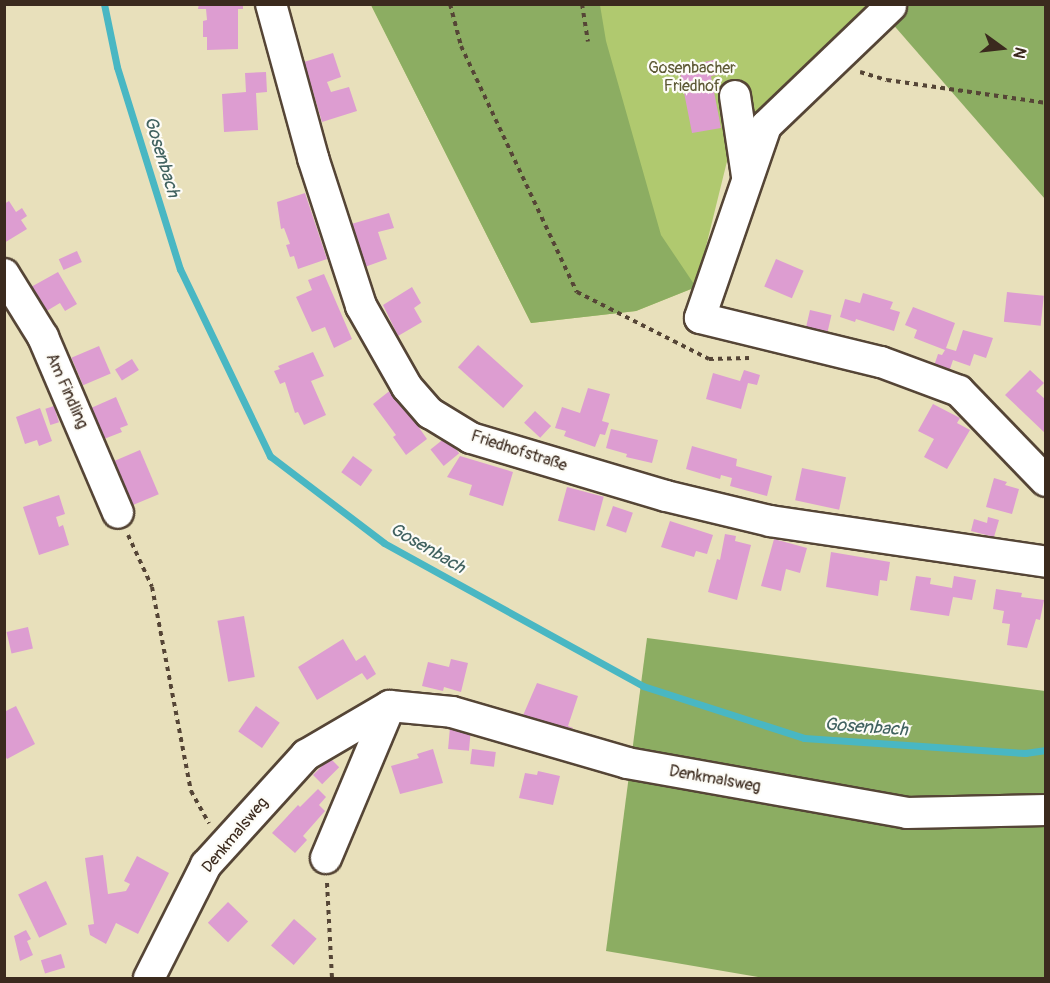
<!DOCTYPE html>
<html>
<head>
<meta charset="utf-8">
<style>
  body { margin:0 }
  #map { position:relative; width:1050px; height:983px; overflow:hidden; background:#e8e0bb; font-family:Pangolin,sans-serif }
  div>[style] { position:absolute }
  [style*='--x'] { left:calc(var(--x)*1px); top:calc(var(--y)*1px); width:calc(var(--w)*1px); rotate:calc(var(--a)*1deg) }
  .green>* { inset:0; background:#b0c96f }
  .forest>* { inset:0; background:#8cad62 }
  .stream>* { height:7px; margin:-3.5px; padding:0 3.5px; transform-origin:3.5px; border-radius:3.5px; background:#49b7c3 }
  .building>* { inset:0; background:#dd9dd1; transform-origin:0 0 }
  .path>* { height:4px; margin-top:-2px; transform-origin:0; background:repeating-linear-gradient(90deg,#554536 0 4.5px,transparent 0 9px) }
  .roads { filter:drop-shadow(2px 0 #554536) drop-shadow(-2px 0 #554536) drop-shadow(0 2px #554536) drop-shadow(0 -2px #554536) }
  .minor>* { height:30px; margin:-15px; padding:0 15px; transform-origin:15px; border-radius:15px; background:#fff }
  span { translate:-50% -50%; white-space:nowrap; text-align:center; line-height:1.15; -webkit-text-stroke:4.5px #fdfcf7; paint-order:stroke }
  .park-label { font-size:16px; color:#5e5a36 }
  .street-label { font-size:16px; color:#3b2a1e }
  .water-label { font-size:18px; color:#416260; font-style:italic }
  .frame { position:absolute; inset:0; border:6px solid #3b2a1e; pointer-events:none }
  .north { position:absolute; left:972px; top:18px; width:60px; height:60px; -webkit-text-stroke:4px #fdfcf7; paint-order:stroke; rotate:105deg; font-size:16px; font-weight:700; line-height:24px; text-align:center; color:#3b2a1e }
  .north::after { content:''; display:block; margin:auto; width:21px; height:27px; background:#3b2a1e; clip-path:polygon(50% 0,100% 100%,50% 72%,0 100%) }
</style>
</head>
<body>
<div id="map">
  <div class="green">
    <i style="clip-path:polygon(877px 4px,733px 137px,696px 287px,636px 311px,531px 323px,371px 5px)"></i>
  </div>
  <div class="forest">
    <i style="clip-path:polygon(371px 5px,600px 5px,606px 41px,661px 235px,696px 287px,636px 311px,531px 323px)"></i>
    <i style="clip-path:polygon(877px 5px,1045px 5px,1045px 199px,877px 6px)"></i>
    <i style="clip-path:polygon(647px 638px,1045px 691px,1045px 978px,764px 978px,606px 951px)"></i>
  </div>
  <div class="stream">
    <i style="--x:104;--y:4;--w:64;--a:78.3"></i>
    <i style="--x:117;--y:67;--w:212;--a:72.7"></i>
    <i style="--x:180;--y:269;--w:208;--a:64.3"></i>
    <i style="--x:270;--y:456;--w:143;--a:37.3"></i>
    <i style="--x:384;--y:543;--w:296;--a:28.9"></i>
    <i style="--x:643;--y:686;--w:169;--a:17.9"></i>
    <i style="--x:804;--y:738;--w:222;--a:3.9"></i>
    <i style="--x:1025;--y:753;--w:21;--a:-8"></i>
  </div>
  <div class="building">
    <i style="clip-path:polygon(199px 4px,243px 4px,243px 9px,238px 9px,238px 49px,207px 50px,207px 37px,203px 37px,203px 21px,207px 20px,206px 9px,198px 9px)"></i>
    <i style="clip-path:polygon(333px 53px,341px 77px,327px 82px,331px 92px,349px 87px,357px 111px,322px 122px,304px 62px)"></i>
    <i style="clip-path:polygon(714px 60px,717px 75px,711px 76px,721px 128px,692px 133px,679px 67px)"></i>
    <i style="clip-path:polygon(266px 72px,267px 92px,256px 93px,258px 130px,224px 132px,222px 94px,246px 92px,245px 73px)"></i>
    <i style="clip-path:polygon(305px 193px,327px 259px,298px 269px,294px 256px,290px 257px,286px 245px,290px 244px,284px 228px,281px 229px,277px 202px)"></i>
    <i style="clip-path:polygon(9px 201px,16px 212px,22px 208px,27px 216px,21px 220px,27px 229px,4px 243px,4px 204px)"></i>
    <i style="clip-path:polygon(389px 213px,394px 228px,378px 232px,387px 259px,362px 268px,348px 225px)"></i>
    <i style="left:77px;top:251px;width:12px;height:20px;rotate:66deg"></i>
    <i style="left:776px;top:259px;width:30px;height:30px;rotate:23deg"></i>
    <i style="clip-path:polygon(58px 272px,77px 304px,65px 311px,60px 303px,45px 312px,31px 287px)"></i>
    <i style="clip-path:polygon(324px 274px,352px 339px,334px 348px,325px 327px,312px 332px,296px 297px,312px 290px,308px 280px)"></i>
    <i style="clip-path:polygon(412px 287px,421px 303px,414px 308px,422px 322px,398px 336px,383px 305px)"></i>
    <i style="left:1007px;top:292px;width:37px;height:30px;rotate:6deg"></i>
    <i style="clip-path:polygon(863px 293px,893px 302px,890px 309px,900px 312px,894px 331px,856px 319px,855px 322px,840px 317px,845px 299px,860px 303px)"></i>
    <i style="clip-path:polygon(913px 307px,955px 323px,946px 348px,956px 351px,963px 330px,993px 338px,986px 358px,974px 354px,970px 366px,953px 360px,949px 372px,934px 366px,938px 354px,942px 355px,945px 350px,914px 338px,917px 330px,905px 325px)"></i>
    <i style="left:810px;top:310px;width:22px;height:21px;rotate:13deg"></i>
    <i style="left:478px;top:345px;width:61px;height:30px;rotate:42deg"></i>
    <i style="left:99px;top:346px;width:30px;height:30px;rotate:67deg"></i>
    <i style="clip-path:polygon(313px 352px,324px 376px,311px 381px,326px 415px,304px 425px,298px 412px,295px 413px,285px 382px,280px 384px,274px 371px,280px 369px,278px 366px)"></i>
    <i style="left:132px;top:359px;width:13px;height:20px;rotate:58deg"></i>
    <i style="clip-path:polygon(744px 370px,760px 375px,757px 385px,748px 383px,741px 409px,706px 399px,713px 373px,740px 381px)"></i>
    <i style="clip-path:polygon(1030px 370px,1044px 383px,1036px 391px,1046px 400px,1046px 434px,1005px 395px)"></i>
    <i style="clip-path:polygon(588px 388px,610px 394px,602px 421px,609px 423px,605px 435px,600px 434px,595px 447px,564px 436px,566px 431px,555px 428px,562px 407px,580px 413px)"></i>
    <i style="clip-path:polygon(392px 389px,427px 439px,406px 455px,393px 437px,396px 435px,373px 404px)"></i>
    <i style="clip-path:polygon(116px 397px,128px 425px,120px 428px,122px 432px,104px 439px,91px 408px)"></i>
    <i style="clip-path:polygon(933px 404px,960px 418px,957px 423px,970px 430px,947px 469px,924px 457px,934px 439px,918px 431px)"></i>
    <i style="left:54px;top:406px;width:17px;height:9px;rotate:73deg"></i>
    <i style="clip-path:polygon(40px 408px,52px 441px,39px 446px,37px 440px,25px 444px,16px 417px)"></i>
    <i style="left:535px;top:411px;width:22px;height:16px;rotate:43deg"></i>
    <i style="clip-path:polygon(611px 429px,658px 440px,652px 463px,626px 457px,627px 454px,606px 448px)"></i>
    <i style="left:446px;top:437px;width:21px;height:20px;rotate:51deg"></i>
    <i style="clip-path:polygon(692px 446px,737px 459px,736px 466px,772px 476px,767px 496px,730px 486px,732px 478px,721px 475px,720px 479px,686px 469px)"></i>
    <i style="left:140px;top:450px;width:48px;height:28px;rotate:67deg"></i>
    <i style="left:353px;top:456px;width:24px;height:20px;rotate:36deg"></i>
    <i style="clip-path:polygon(460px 456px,513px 472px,503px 506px,469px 495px,472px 485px,447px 477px)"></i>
    <i style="left:802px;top:468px;width:45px;height:33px;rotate:12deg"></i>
    <i style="clip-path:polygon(994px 478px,1007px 482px,1005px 485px,1019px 489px,1012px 514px,986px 507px)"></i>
    <i style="left:567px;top:487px;width:38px;height:35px;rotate:15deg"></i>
    <i style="clip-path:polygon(59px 495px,65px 514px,56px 517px,59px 527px,63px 525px,69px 545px,39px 555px,23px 507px)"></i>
    <i style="left:613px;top:506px;width:21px;height:21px;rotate:19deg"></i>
    <i style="clip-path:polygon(988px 517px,999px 520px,994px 537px,971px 531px,974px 519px,987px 523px)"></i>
    <i style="clip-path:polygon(670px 521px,713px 535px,707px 554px,696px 551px,694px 557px,661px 547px)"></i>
    <i style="clip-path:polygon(725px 534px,736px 536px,735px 541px,751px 545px,737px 600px,708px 592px,717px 559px,720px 560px)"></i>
    <i style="clip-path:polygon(774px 539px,807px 548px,800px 573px,786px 569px,781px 591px,761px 586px)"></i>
    <i style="clip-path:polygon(831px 552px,890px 562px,887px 581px,880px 580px,878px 596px,826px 587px)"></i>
    <i style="clip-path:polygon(916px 576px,931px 578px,930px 584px,952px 588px,954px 576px,976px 580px,972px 600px,953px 597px,949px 616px,910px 610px)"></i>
    <i style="clip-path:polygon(996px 589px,1022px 593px,1021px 597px,1044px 600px,1040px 620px,1036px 619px,1027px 648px,1007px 645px,1010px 624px,1002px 623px,1004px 611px,993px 609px)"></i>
    <i style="left:244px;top:616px;width:62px;height:27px;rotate:80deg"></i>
    <i style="left:28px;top:627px;width:22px;height:22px;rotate:77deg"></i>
    <i style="clip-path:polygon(343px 639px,356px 661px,365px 655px,376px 674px,367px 680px,362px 673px,317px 700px,298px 667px)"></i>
    <i style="clip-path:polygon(451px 659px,468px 663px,461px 692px,444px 687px,443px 691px,422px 686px,428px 662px,449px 667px)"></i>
    <i style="clip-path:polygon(537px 683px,578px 696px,568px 726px,573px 728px,571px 737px,521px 720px)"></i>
    <i style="clip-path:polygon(16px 706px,35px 744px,7px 759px,4px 754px,4px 712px)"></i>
    <i style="left:256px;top:706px;width:29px;height:31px;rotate:35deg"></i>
    <i style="left:450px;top:727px;width:21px;height:22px;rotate:5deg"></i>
    <i style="clip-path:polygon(433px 749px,443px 783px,400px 794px,391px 766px,419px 758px,417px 754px)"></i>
    <i style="left:472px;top:749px;width:24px;height:15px;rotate:7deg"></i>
    <i style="left:330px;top:758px;width:13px;height:24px;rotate:45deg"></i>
    <i style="clip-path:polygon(538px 771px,560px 776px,553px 805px,519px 798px,525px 773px,537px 775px)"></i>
    <i style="clip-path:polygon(318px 789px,326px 797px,319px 805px,325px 811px,303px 836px,307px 840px,295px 853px,272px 833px,298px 805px,300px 807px)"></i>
    <i style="clip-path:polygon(103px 855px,108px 894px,126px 891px,130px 884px,124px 881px,137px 856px,169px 873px,138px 934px,116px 923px,106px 944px,90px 935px,88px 925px,94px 924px,85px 858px)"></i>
    <i style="left:46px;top:881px;width:48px;height:31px;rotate:64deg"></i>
    <i style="left:228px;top:902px;width:28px;height:29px;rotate:44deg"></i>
    <i style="left:294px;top:919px;width:30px;height:35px;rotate:41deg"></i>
    <i style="clip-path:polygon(26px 930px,31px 939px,27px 941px,33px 955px,20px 961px,14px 936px)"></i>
    <i style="left:61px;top:954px;width:14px;height:21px;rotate:73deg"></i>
  </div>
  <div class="path">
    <i style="--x:450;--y:4;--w:43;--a:75.3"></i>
    <i style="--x:461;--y:46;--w:272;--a:64.8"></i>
    <i style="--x:577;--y:292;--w:148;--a:26.9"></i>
    <i style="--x:709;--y:359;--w:40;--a:-1.4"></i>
    <i style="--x:582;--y:4;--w:38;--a:81"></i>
    <i style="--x:860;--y:72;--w:28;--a:17"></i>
    <i style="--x:887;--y:80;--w:161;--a:8.2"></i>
    <i style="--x:128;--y:535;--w:57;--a:65.2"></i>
    <i style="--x:152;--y:587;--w:208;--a:79.2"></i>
    <i style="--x:191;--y:791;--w:37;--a:61"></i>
    <i style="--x:327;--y:883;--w:95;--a:87"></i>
  </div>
  <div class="roads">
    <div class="minor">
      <i style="--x:271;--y:4;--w:160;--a:74.7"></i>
      <i style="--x:313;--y:158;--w:156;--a:72"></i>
      <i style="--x:361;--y:306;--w:93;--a:60.4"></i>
      <i style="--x:407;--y:387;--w:35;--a:49"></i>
      <i style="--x:430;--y:413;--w:48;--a:31.4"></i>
      <i style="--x:471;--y:438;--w:203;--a:16.6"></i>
      <i style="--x:666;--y:496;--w:107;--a:13.5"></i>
      <i style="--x:770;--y:521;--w:279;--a:8.4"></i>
      <i style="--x:891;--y:6;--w:173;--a:136.2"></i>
      <i style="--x:766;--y:126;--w:203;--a:109"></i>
      <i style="--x:700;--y:318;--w:186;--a:13.7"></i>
      <i style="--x:881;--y:362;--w:83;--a:20.4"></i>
      <i style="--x:959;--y:391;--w:125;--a:46"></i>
      <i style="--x:735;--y:96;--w:81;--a:81.5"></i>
      <i style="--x:4;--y:274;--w:74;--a:58.2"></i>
      <i style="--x:43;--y:337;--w:191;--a:66.9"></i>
      <i style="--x:326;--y:858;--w:165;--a:-67.2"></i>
      <i style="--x:149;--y:978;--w:127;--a:-63.2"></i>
      <i style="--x:206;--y:865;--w:149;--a:-47.7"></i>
      <i style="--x:306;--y:755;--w:97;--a:-30.3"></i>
      <i style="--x:390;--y:706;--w:62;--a:5.5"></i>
      <i style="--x:452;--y:712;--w:182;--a:16.2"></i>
      <i style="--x:627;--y:763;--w:284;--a:10.1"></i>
      <i style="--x:907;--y:813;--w:139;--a:-1.2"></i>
    </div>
  </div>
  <div class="park-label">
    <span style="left:692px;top:77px">Gosenbacher<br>Friedhof</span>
  </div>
  <div class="street-label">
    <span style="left:67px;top:391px;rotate:66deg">Am Findling</span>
    <span style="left:519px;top:451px;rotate:18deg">Friedhofstraße</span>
    <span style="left:715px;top:779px;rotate:10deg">Denkmalsweg</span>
    <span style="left:235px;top:835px;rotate:-50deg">Denkmalsweg</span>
  </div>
  <div class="water-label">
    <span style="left:161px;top:157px;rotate:73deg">Gosenbach</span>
    <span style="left:427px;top:549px;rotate:30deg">Gosenbach</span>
    <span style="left:866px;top:728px;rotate:4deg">Gosenbach</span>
  </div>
  <div class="frame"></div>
  <div class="north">N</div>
</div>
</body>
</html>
